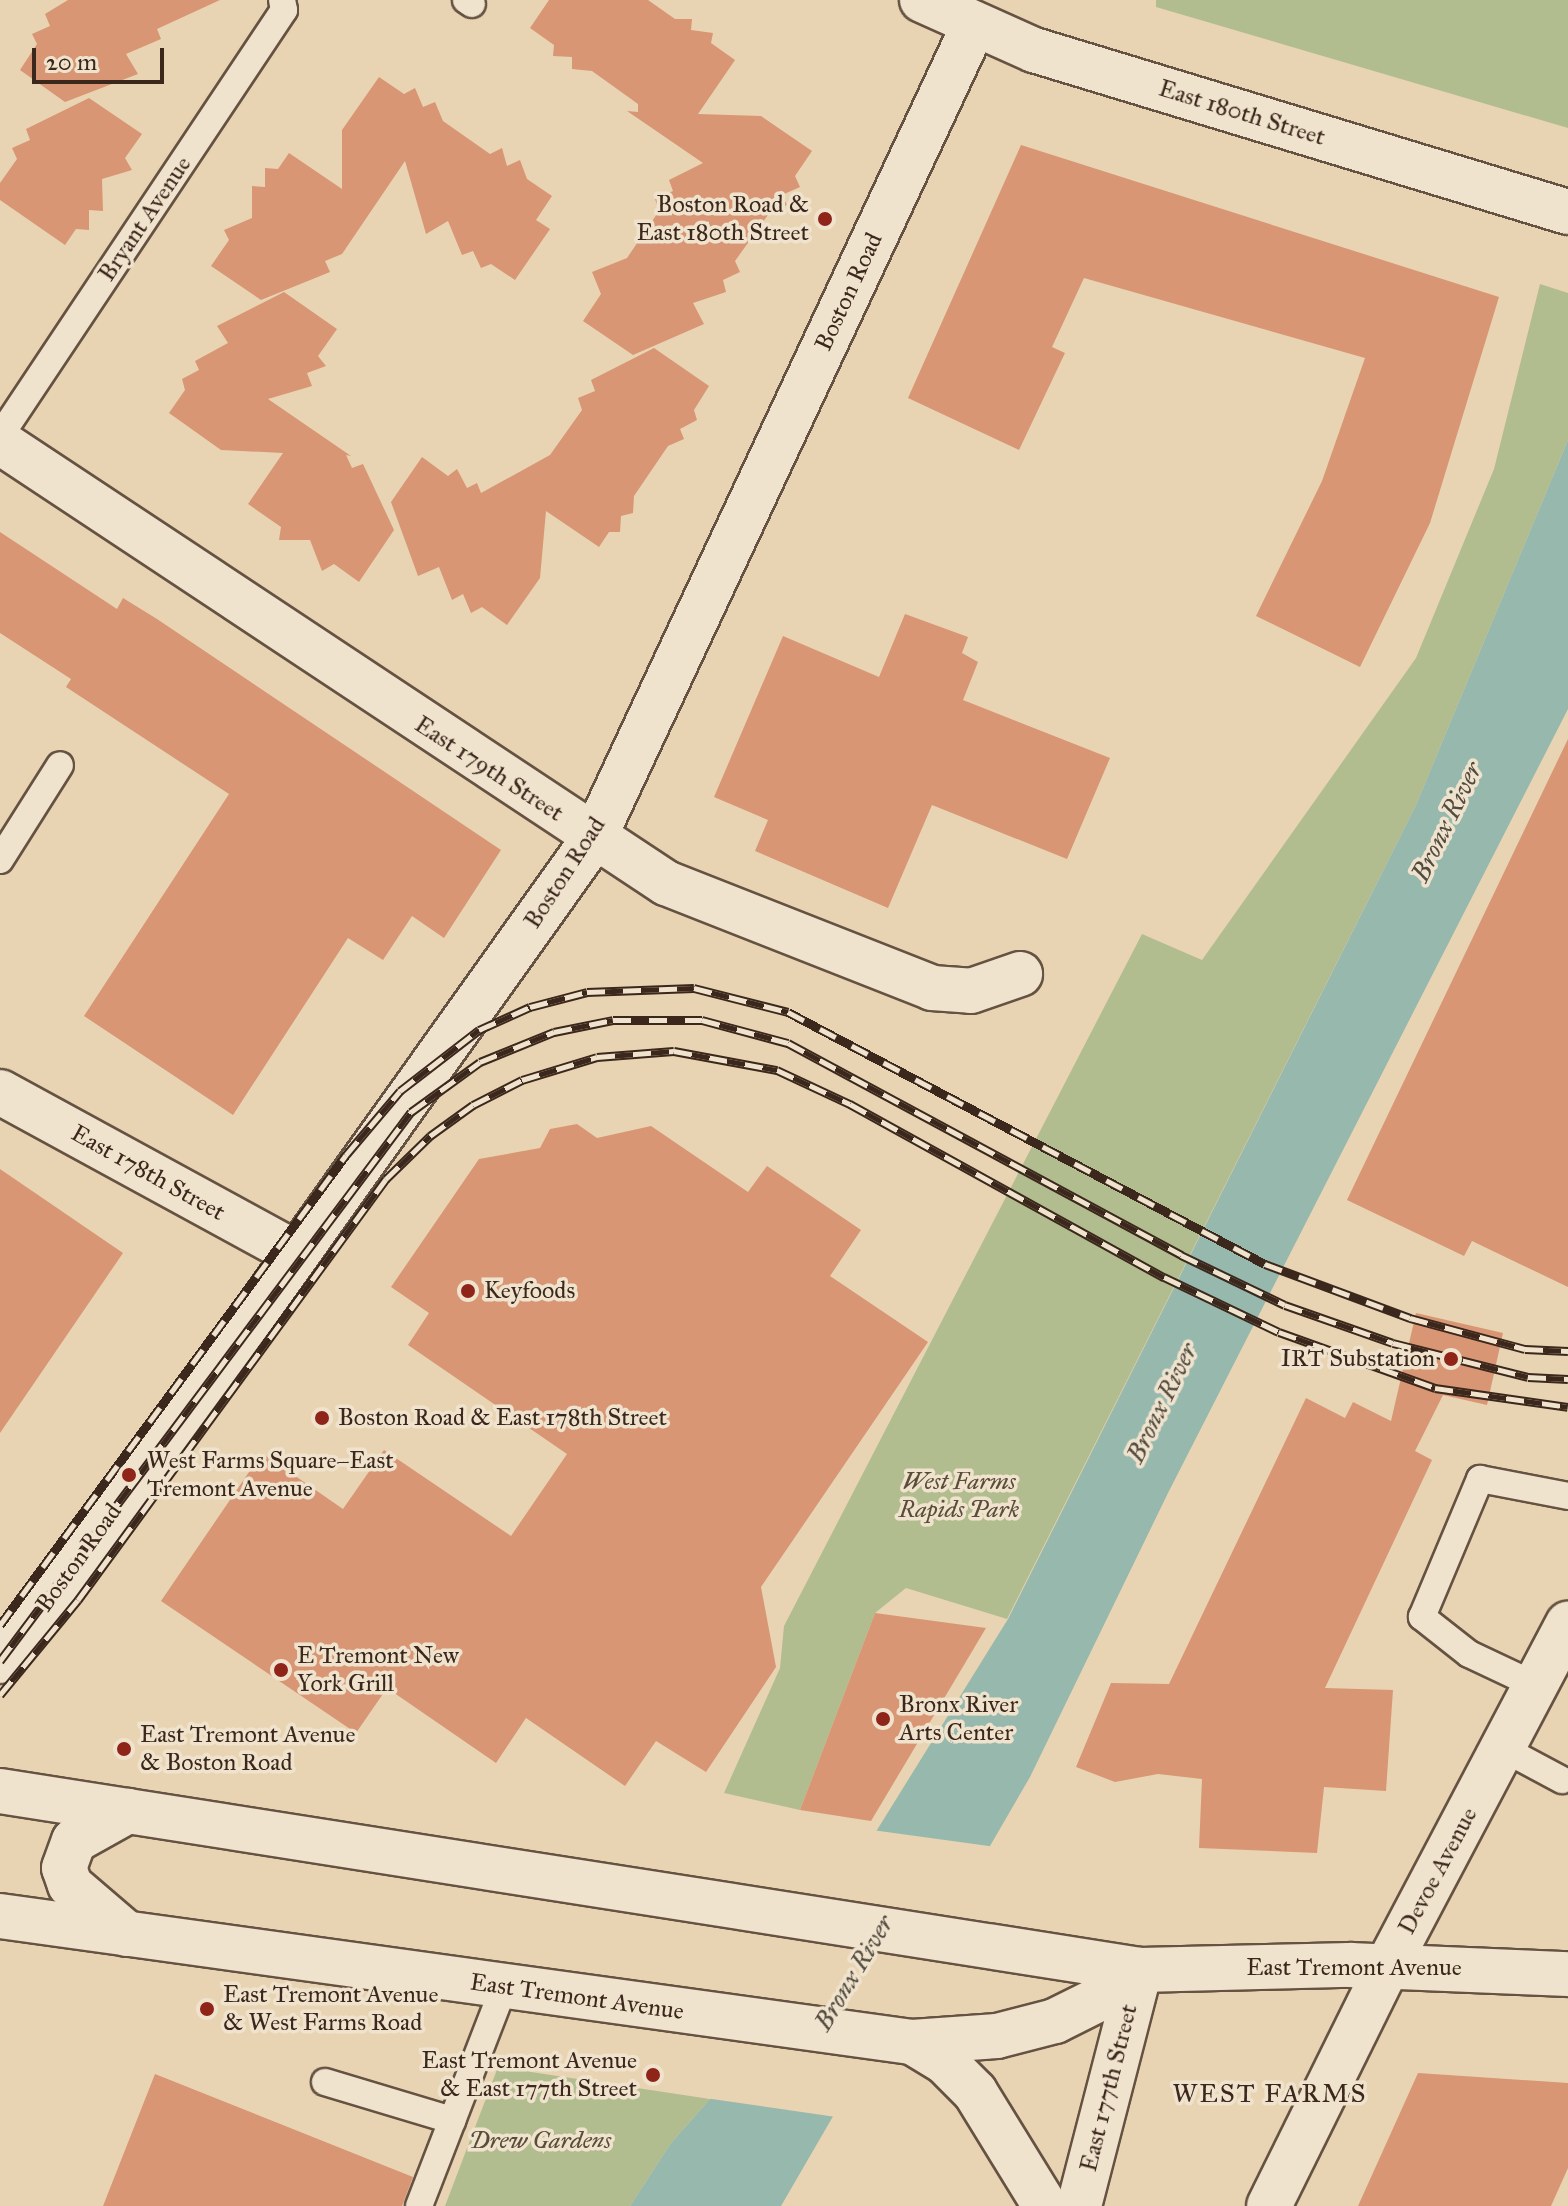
<!DOCTYPE html>
<html>
<head>
<meta charset="utf-8">
<style>
  body { margin:0 }
  #map { position:relative; width:1568px; height:2206px; overflow:hidden; background:#e8d4b2; font-family:"IM FELL Great Primer",serif }
  div>[style] { position:absolute }
  [style*='--x'] { left:calc(var(--x)*1px); top:calc(var(--y)*1px); width:calc(var(--w)*1px); rotate:calc(var(--a)*1deg) }
  .green>* { inset:0; background:#b2bd8f }
  .water>* { inset:0; background:#97b8ad }
  .pier>* { inset:0; background:#e8d4b2 }
  .building>* { inset:0; background:#d89675 }
  .roads { filter:drop-shadow(2px 0 #665242) drop-shadow(-2px 0 #665242) drop-shadow(0 2px #665242) drop-shadow(0 -2px #665242) }
  .lane>* { height:26px; margin:-13px; padding:0 13px; transform-origin:13px; border-radius:13px; background:#f0e3cd }
  .street>* { height:44px; margin:-22px; padding:0 22px; transform-origin:22px; border-radius:22px; background:#f0e3cd }
  .secondary>* { height:44px; margin:-22px; padding:0 22px; transform-origin:22px; border-radius:22px; background:#f0e3cd }
  .rail>* { height:9px; margin-top:-4.5px; transform-origin:0; background:repeating-linear-gradient(90deg,#f0e3cd 0 18px,#3b271c 0 36px); box-sizing:border-box; border-block:2px solid #3b271c }
  .dots>* { width:22px; height:22px; translate:-50% -50%; box-sizing:border-box; border:4px solid #f0e3cd; border-radius:50% }
  span { translate:-50% -50%; white-space:nowrap; text-align:center; line-height:1.15; -webkit-text-stroke:7px #f0e3cd; paint-order:stroke }
  .street-label { font-size:24px; color:#3b271c }
  .poi-label { font-size:24px; color:#3b271c }
  .right { translate:-100% -50%; text-align:right }
  .left { translate:0 -50%; text-align:left }
  .park-label { font-size:24px; color:#594c39; font-style:italic }
  .water-label { font-size:26px; color:#524b40; font-style:italic }
  .neighbourhood-label { font-size:26px; color:#3b271c; letter-spacing:2px }
  .scale { position:absolute; left:32px; top:48px; width:132px; height:36px; box-sizing:border-box; border:4px solid #3b271c; border-top:0; padding-left:10px; font-size:24px; line-height:28px; white-space:nowrap; color:#3b271c; -webkit-text-stroke:6px #f0e3cd; paint-order:stroke }
</style>
</head>
<body>
<div id="map">
  <div class="green">
    <i style="clip-path:polygon(1156px 0,1568px 0,1568px 128px,1156px 7px)"></i>
    <i style="clip-path:polygon(1540px 284px,1568px 293px,1568px 440px,1416px 805px,1007px 1619px,906px 1588px,875px 1613px,800px 1810px,724px 1793px,780px 1668px,784px 1626px,1142px 934px,1202px 960px,1416px 658px,1494px 469px)"></i>
    <i style="clip-path:polygon(498px 2067px,710px 2099px,671px 2143px,630px 2206px,445px 2206px)"></i>
  </div>
  <div class="water">
    <i style="clip-path:polygon(1568px 440px,1568px 709px,1168px 1493px,1030px 1777px,781px 2206px,630px 2206px,671px 2143px,710px 2099px,1008px 1619px,1416px 805px)"></i>
  </div>
  <div class="pier">
    <i style="clip-path:polygon(872px 1830px,996px 1847px,836px 2117px,705px 2098px)"></i>
  </div>
  <div class="building">
    <i style="clip-path:polygon(68px 0,220px 0,157px 29px,161px 39px,126px 54px,138px 74px,65px 102px,20px 70px,37px 44px,32px 34px,50px 26px,45px 14px)"></i>
    <i style="clip-path:polygon(549px 0,648px 0,675px 19px,692px 19px,691px 30px,713px 33px,711px 43px,735px 60px,698px 114px,761px 116px,812px 151px,795px 176px,800px 187px,782px 195px,787px 205px,770px 212px,735px 261px,740px 272px,723px 280px,726px 292px,693px 303px,704px 324px,633px 355px,583px 321px,601px 294px,592px 272px,627px 258px,659px 211px,655px 199px,673px 191px,669px 180px,703px 163px,627px 111px,638px 112px,638px 104px,592px 71px,572px 69px,572px 57px,553px 56px,554px 45px,530px 28px)"></i>
    <i style="clip-path:polygon(379px 77px,404px 94px,415px 88px,423px 107px,435px 102px,443px 121px,490px 154px,502px 148px,507px 166px,520px 160px,527px 179px,552px 196px,536px 220px,550px 229px,515px 280px,491px 264px,481px 268px,473px 251px,462px 255px,448px 221px,426px 234px,405px 161px,342px 254px,325px 261px,330px 272px,261px 300px,211px 266px,229px 240px,224px 230px,252px 218px,252px 186px,265px 187px,265px 168px,278px 169px,289px 153px,342px 189px,342px 130px)"></i>
    <i style="clip-path:polygon(89px 98px,142px 134px,125px 158px,132px 170px,102px 179px,103px 211px,89px 210px,89px 230px,76px 229px,65px 245px,0 200px,0 183px,17px 159px,12px 148px,30px 140px,26px 129px)"></i>
    <i style="clip-path:polygon(1021px 145px,1499px 297px,1430px 523px,1360px 667px,1256px 616px,1322px 481px,1365px 358px,1084px 278px,1052px 347px,1065px 353px,1019px 450px,908px 398px)"></i>
    <i style="clip-path:polygon(284px 292px,337px 329px,318px 356px,326px 366px,307px 373px,312px 386px,268px 399px,351px 456px,346px 455px,352px 468px,363px 464px,394px 530px,359px 582px,334px 564px,322px 571px,310px 540px,279px 540px,281px 527px,248px 504px,283px 453px,221px 450px,169px 413px,185px 390px,182px 379px,199px 370px,195px 361px,228px 343px,217px 326px)"></i>
    <i style="clip-path:polygon(654px 348px,709px 386px,694px 410px,697px 420px,680px 429px,684px 439px,668px 446px,634px 496px,633px 513px,621px 516px,620px 532px,609px 532px,599px 547px,546px 511px,540px 578px,507px 625px,482px 607px,471px 613px,463px 594px,452px 600px,439px 567px,418px 576px,391px 502px,422px 457px,448px 476px,457px 469px,467px 488px,477px 483px,481px 493px,550px 455px,582px 410px,578px 398px,595px 391px,591px 380px)"></i>
    <i style="clip-path:polygon(0 532px,117px 609px,123px 598px,157px 619px,501px 850px,444px 938px,412px 916px,383px 960px,348px 938px,233px 1115px,84px 1016px,229px 794px,66px 687px,71px 679px,0 633px)"></i>
    <i style="clip-path:polygon(905px 614px,968px 637px,962px 653px,978px 662px,963px 700px,1110px 758px,1067px 859px,932px 805px,888px 908px,755px 851px,768px 820px,714px 797px,783px 636px,879px 677px)"></i>
    <i style="clip-path:polygon(1568px 739px,1568px 1287px,1472px 1241px,1464px 1256px,1347px 1200px)"></i>
    <i style="clip-path:polygon(577px 1124px,597px 1138px,651px 1126px,748px 1192px,767px 1166px,861px 1230px,830px 1276px,928px 1342px,761px 1587px,776px 1667px,706px 1772px,656px 1741px,625px 1786px,526px 1718px,496px 1763px,387px 1688px,356px 1733px,161px 1601px,262px 1453px,343px 1509px,384px 1450px,511px 1536px,567px 1454px,408px 1345px,429px 1313px,391px 1287px,479px 1159px,540px 1148px,550px 1129px)"></i>
    <i style="clip-path:polygon(0 1169px,123px 1253px,0 1433px)"></i>
    <i style="clip-path:polygon(1416px 1313px,1503px 1333px,1487px 1405px,1443px 1395px,1415px 1451px,1432px 1460px,1325px 1688px,1393px 1690px,1386px 1791px,1324px 1787px,1317px 1853px,1199px 1848px,1202px 1779px,1158px 1774px,1115px 1782px,1076px 1767px,1111px 1683px,1169px 1684px,1306px 1398px,1345px 1418px,1353px 1402px,1391px 1421px)"></i>
    <i style="clip-path:polygon(875px 1613px,986px 1628px,871px 1821px,800px 1810px)"></i>
    <i style="clip-path:polygon(1418px 2073px,1568px 2083px,1568px 2168px,1551px 2206px,1358px 2206px)"></i>
    <i style="clip-path:polygon(155px 2074px,413px 2177px,402px 2206px,103px 2206px)"></i>
  </div>
  <div class="roads">
    <div class="lane">
      <i style="--x:466;--y:0;--w:7;--a:34"></i>
      <i style="--x:0;--y:436;--w:512;--a:-56.31"></i>
      <i style="--x:284;--y:10;--w:10;--a:-101"></i>
      <i style="--x:0;--y:860;--w:112;--a:-57.7"></i>
      <i style="--x:1537;--y:1686;--w:75;--a:-154.8"></i>
      <i style="--x:1469;--y:1654;--w:60;--a:-141.8"></i>
      <i style="--x:1422;--y:1617;--w:150;--a:-67.2"></i>
      <i style="--x:1480;--y:1479;--w:90;--a:10.9"></i>
      <i style="--x:1504;--y:1749;--w:66;--a:28.1"></i>
      <i style="--x:325;--y:2082;--w:133;--a:16.7"></i>
      <i style="--x:419;--y:2206;--w:235;--a:-68.8"></i>
    </div>
    <div class="street">
      <i style="--x:0;--y:442;--w:799;--a:33.51"></i>
      <i style="--x:666;--y:883;--w:286;--a:21.5"></i>
      <i style="--x:932;--y:988;--w:39;--a:4"></i>
      <i style="--x:971;--y:991;--w:52;--a:-19.1"></i>
      <i style="--x:0;--y:1092;--w:338;--a:28.6"></i>
      <i style="--x:1269;--y:2206;--w:269;--a:-63.7"></i>
      <i style="--x:1388;--y:1965;--w:386;--a:-62.2"></i>
    </div>
    <div class="secondary">
      <i style="--x:922;--y:0;--w:123;--a:24.1"></i>
      <i style="--x:1034;--y:50;--w:558;--a:16.88"></i>
      <i style="--x:0;--y:1661;--w:95;--a:-51"></i>
      <i style="--x:60;--y:1587;--w:920;--a:-54.51"></i>
      <i style="--x:594;--y:838;--w:895;--a:-64.95"></i>
      <i style="--x:0;--y:1791;--w:1154;--a:8.92"></i>
      <i style="--x:1140;--y:1970;--w:210;--a:-1.4"></i>
      <i style="--x:1350;--y:1965;--w:218;--a:2.4"></i>
      <i style="--x:0;--y:1916;--w:921;--a:7.87"></i>
      <i style="--x:912;--y:2042;--w:85;--a:-4"></i>
      <i style="--x:997;--y:2036;--w:60;--a:-14.5"></i>
      <i style="--x:1055;--y:2021;--w:49;--a:-26.6"></i>
      <i style="--x:1099;--y:1999;--w:50;--a:-35.3"></i>
      <i style="--x:127;--y:1934;--w:75;--a:-139.3"></i>
      <i style="--x:70;--y:1885;--w:18;--a:-109"></i>
      <i style="--x:64;--y:1868;--w:29;--a:-70"></i>
      <i style="--x:74;--y:1841;--w:62;--a:-29.1"></i>
      <i style="--x:912;--y:2042;--w:37;--a:31"></i>
      <i style="--x:944;--y:2061;--w:44;--a:45"></i>
      <i style="--x:975;--y:2092;--w:134;--a:58.4"></i>
      <i style="--x:1079;--y:2206;--w:244;--a:-75.5"></i>
    </div>
  </div>
  <div class="rail">
    <i style="--x:0;--y:1625;--w:584;--a:-53.64"></i>
    <i style="--x:346;--y:1155;--w:84;--a:-49.8"></i>
    <i style="--x:400;--y:1091;--w:100;--a:-37.7"></i>
    <i style="--x:479;--y:1030;--w:56;--a:-24.3"></i>
    <i style="--x:530;--y:1007;--w:59;--a:-14.7"></i>
    <i style="--x:587;--y:992;--w:107;--a:-2.1"></i>
    <i style="--x:694;--y:988;--w:97;--a:14.3"></i>
    <i style="--x:788;--y:1012;--w:539;--a:27.85"></i>
    <i style="--x:1265;--y:1264;--w:155;--a:20.4"></i>
    <i style="--x:1410;--y:1318;--w:119;--a:15.1"></i>
    <i style="--x:1525;--y:1349;--w:43;--a:2.7"></i>
    <i style="--x:0;--y:1661;--w:686;--a:-53.18"></i>
    <i style="--x:411;--y:1112;--w:85;--a:-35.9"></i>
    <i style="--x:480;--y:1062;--w:80;--a:-22.1"></i>
    <i style="--x:554;--y:1032;--w:60;--a:-11.5"></i>
    <i style="--x:613;--y:1020;--w:89;--a:0"></i>
    <i style="--x:702;--y:1020;--w:89;--a:15"></i>
    <i style="--x:788;--y:1043;--w:447;--a:28.3"></i>
    <i style="--x:1181;--y:1255;--w:115;--a:25.7"></i>
    <i style="--x:1285;--y:1305;--w:114;--a:19.4"></i>
    <i style="--x:1393;--y:1343;--w:139;--a:14.1"></i>
    <i style="--x:1528;--y:1377;--w:40;--a:2.9"></i>
    <i style="--x:0;--y:1695;--w:123;--a:-50.6"></i>
    <i style="--x:78;--y:1600;--w:522;--a:-53.81"></i>
    <i style="--x:386;--y:1179;--w:62;--a:-44.3"></i>
    <i style="--x:430;--y:1136;--w:53;--a:-35.8"></i>
    <i style="--x:473;--y:1105;--w:55;--a:-27"></i>
    <i style="--x:522;--y:1080;--w:78;--a:-17"></i>
    <i style="--x:597;--y:1057;--w:77;--a:-4.5"></i>
    <i style="--x:674;--y:1051;--w:105;--a:10.5"></i>
    <i style="--x:777;--y:1070;--w:81;--a:25"></i>
    <i style="--x:850;--y:1104;--w:359;--a:28.9"></i>
    <i style="--x:1164;--y:1277;--w:127;--a:25.6"></i>
    <i style="--x:1279;--y:1332;--w:166;--a:19.7"></i>
    <i style="--x:1435;--y:1388;--w:134;--a:8.1"></i>
  </div>
  <div class="dots">
    <i style="left:825px;top:219px;background:#8f2418"></i>
    <i style="left:468px;top:1291px;background:#8f2418"></i>
    <i style="left:1451px;top:1359px;background:#8f2418"></i>
    <i style="left:322px;top:1418px;background:#8f2418"></i>
    <i style="left:129px;top:1475px;background:#8f2418"></i>
    <i style="left:281px;top:1670px;background:#8f2418"></i>
    <i style="left:883px;top:1719px;background:#8f2418"></i>
    <i style="left:124px;top:1749px;background:#8f2418"></i>
    <i style="left:207px;top:2009px;background:#8f2418"></i>
    <i style="left:653px;top:2075px;background:#8f2418"></i>
  </div>
  <div class="street-label">
    <span style="left:1242px;top:113px;rotate:17deg">East 180th Street</span>
    <span style="left:145px;top:219px;rotate:-56deg">Bryant Avenue</span>
    <span style="left:849px;top:292px;rotate:-65deg">Boston Road</span>
    <span style="left:489px;top:769px;rotate:33deg">East 179th Street</span>
    <span style="left:565px;top:873px;rotate:-57deg">Boston Road</span>
    <span style="left:148px;top:1173px;rotate:29deg">East 178th Street</span>
    <span style="left:79px;top:1558px;rotate:-54deg">Boston Road</span>
    <span style="left:1438px;top:1871px;rotate:-62deg">Devoe Avenue</span>
    <span style="left:1354px;top:1968px">East Tremont Avenue</span>
    <span style="left:577px;top:1997px;rotate:8deg">East Tremont Avenue</span>
    <span style="left:1109px;top:2088px;rotate:-76deg">East 177th Street</span>
  </div>
  <div class="poi-label">
    <span class="right" style="left:809px;top:219px">Boston Road &amp;<br>East 180th Street</span>
    <span class="left" style="left:484px;top:1291px">Keyfoods</span>
    <span class="right" style="left:1435px;top:1359px">IRT Substation</span>
    <span class="left" style="left:338px;top:1418px">Boston Road &amp; East 178th Street</span>
    <span class="left" style="left:147px;top:1475px">West Farms Square–East<br>Tremont Avenue</span>
    <span class="left" style="left:297px;top:1670px">E Tremont New<br>York Grill</span>
    <span class="left" style="left:899px;top:1719px">Bronx River<br>Arts Center</span>
    <span class="left" style="left:140px;top:1749px">East Tremont Avenue<br>&amp; Boston Road</span>
    <span class="left" style="left:223px;top:2009px">East Tremont Avenue<br>&amp; West Farms Road</span>
    <span class="right" style="left:637px;top:2075px">East Tremont Avenue<br>&amp; East 177th Street</span>
  </div>
  <div class="park-label">
    <span style="left:959px;top:1496px">West Farms<br>Rapids Park</span>
    <span style="left:540px;top:2141px">Drew Gardens</span>
  </div>
  <div class="water-label">
    <span style="left:1447px;top:822px;rotate:-64deg">Bronx River</span>
    <span style="left:1162px;top:1403px;rotate:-64deg">Bronx River</span>
    <span style="left:854px;top:1973px;rotate:-59deg">Bronx River</span>
  </div>
  <div class="neighbourhood-label">
    <span style="left:1270px;top:2094px">WEST FARMS</span>
  </div>
  <div class="scale">20 m</div>
</div>
</body>
</html>
